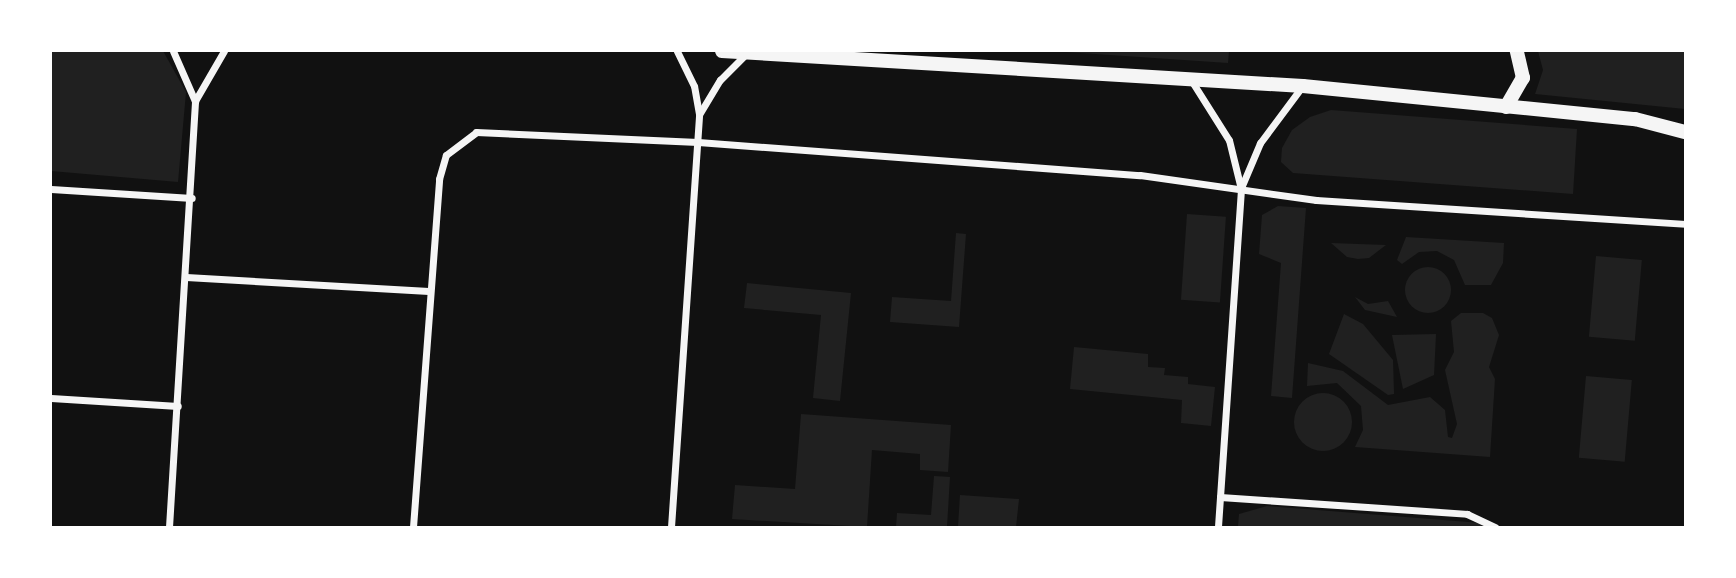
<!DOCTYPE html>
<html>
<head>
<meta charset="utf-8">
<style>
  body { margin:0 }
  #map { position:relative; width:1736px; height:578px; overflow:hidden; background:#111; font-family:Commissioner,sans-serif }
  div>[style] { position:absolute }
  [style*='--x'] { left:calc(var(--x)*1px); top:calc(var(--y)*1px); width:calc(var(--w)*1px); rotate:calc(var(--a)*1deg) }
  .green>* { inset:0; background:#202020; transform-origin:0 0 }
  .round { border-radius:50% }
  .minor>* { height:7px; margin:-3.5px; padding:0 3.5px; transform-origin:3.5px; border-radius:3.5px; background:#f5f5f5 }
  .secondary>* { height:14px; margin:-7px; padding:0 7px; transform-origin:7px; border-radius:7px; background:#f5f5f5 }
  span { translate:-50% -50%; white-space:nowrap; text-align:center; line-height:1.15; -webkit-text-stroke:5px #fff; paint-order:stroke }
  .frame { position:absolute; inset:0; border:52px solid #fff; pointer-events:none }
</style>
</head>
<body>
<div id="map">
  <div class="green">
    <i style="clip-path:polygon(51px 51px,163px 51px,186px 92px,178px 182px,51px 171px)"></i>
    <i style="clip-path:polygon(1051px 51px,1229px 51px,1228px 63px)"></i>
    <i style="clip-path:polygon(1538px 51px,1685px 51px,1685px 109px,1535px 94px,1543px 70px)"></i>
    <i style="clip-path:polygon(1331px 110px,1577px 129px,1573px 194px,1293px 173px,1281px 162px,1282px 148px,1292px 130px,1310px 117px)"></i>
    <i style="clip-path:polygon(1278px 206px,1306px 208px,1292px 398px,1271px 396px,1281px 263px,1259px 254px,1262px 215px)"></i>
    <i style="left:1187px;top:214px;width:39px;height:86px;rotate:4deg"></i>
    <i style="clip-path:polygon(956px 233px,966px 234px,959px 327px,890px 322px,892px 297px,951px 301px)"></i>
    <i style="clip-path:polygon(1406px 237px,1504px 243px,1503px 263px,1491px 285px,1465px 285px,1454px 260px,1437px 251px,1419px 252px,1402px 264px,1397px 260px)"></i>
    <i style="clip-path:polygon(1331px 243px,1386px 245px,1369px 258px,1358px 259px,1347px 257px)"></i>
    <i style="left:1596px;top:256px;width:46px;height:81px;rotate:5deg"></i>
    <i class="round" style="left:1405px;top:267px;width:46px;height:46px"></i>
    <i style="clip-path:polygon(747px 283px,851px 293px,840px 401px,813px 398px,821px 315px,744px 308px)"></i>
    <i style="clip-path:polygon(1355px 297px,1368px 304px,1388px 301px,1397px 317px,1365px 310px)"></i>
    <i style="clip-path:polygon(1461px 313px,1483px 313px,1492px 318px,1499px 335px,1489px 367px,1495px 379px,1490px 457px,1355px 447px,1363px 430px,1361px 406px,1337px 383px,1307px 386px,1308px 363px,1343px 371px,1388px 405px,1430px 397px,1445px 410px,1448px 437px,1452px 438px,1457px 424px,1445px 370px,1454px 352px,1451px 321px)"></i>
    <i style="clip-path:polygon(1344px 314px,1363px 324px,1393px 360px,1394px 394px,1388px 395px,1329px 354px)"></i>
    <i style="clip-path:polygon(1436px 334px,1434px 375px,1403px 389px,1392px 335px)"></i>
    <i style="clip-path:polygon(1074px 347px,1148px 354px,1148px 367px,1165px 368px,1164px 375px,1188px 377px,1188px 384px,1215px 387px,1211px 426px,1181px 423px,1182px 400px,1070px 389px)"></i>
    <i style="left:1586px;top:376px;width:46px;height:82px;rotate:5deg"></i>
    <i class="round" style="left:1294px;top:393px;width:58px;height:58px"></i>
    <i style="clip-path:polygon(801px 414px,951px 425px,948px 472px,920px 470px,920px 454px,872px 450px,867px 527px,732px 519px,735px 485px,795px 489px)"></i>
    <i style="clip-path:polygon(934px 476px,950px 477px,947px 527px,896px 527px,897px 513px,931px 515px)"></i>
    <i style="clip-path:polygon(960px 495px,1019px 499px,1016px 527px,958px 527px)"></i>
    <i style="clip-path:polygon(1267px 506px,1481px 523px,1487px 527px,1238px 527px,1239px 514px)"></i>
  </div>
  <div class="minor">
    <i style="--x:173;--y:51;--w:55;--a:66.3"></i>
    <i style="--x:1191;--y:80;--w:71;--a:57.7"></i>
    <i style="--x:1229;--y:140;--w:50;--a:76.2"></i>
    <i style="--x:1241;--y:189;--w:339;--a:93.9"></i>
    <i style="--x:700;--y:113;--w:39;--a:-59"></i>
    <i style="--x:720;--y:80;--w:37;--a:-45"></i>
    <i style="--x:1241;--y:188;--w:49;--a:-67.1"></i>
    <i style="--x:1260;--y:143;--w:69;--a:-53.3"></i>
    <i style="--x:51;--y:189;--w:141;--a:3.7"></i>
    <i style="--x:186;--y:277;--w:243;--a:3.3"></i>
    <i style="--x:51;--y:398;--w:127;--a:3.6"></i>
    <i style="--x:1220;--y:497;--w:248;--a:3.9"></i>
    <i style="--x:1467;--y:514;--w:31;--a:25"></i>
    <i style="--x:169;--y:527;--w:427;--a:-86.5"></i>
    <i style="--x:195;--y:101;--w:58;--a:-59.9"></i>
    <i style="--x:413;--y:527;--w:349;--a:-85.7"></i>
    <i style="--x:439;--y:179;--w:25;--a:-74"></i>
    <i style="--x:446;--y:155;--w:38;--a:-37"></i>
    <i style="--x:476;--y:132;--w:222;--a:2.6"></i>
    <i style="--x:698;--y:142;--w:443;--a:4.3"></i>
    <i style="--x:1140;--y:175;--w:178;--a:8.1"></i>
    <i style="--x:1316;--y:200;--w:370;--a:3.7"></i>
    <i style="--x:671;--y:527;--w:414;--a:-86.1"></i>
    <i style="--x:699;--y:114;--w:28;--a:-100"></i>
    <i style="--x:694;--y:86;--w:39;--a:-116"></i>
  </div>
  <div class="secondary">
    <i style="--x:722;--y:51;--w:582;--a:3.45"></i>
    <i style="--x:1303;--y:86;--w:334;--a:5.7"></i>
    <i style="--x:1635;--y:119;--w:52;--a:14.6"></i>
    <i style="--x:1506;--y:107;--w:34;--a:-60"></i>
    <i style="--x:1523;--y:78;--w:28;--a:-103"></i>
  </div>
  <div class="frame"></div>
</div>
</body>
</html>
